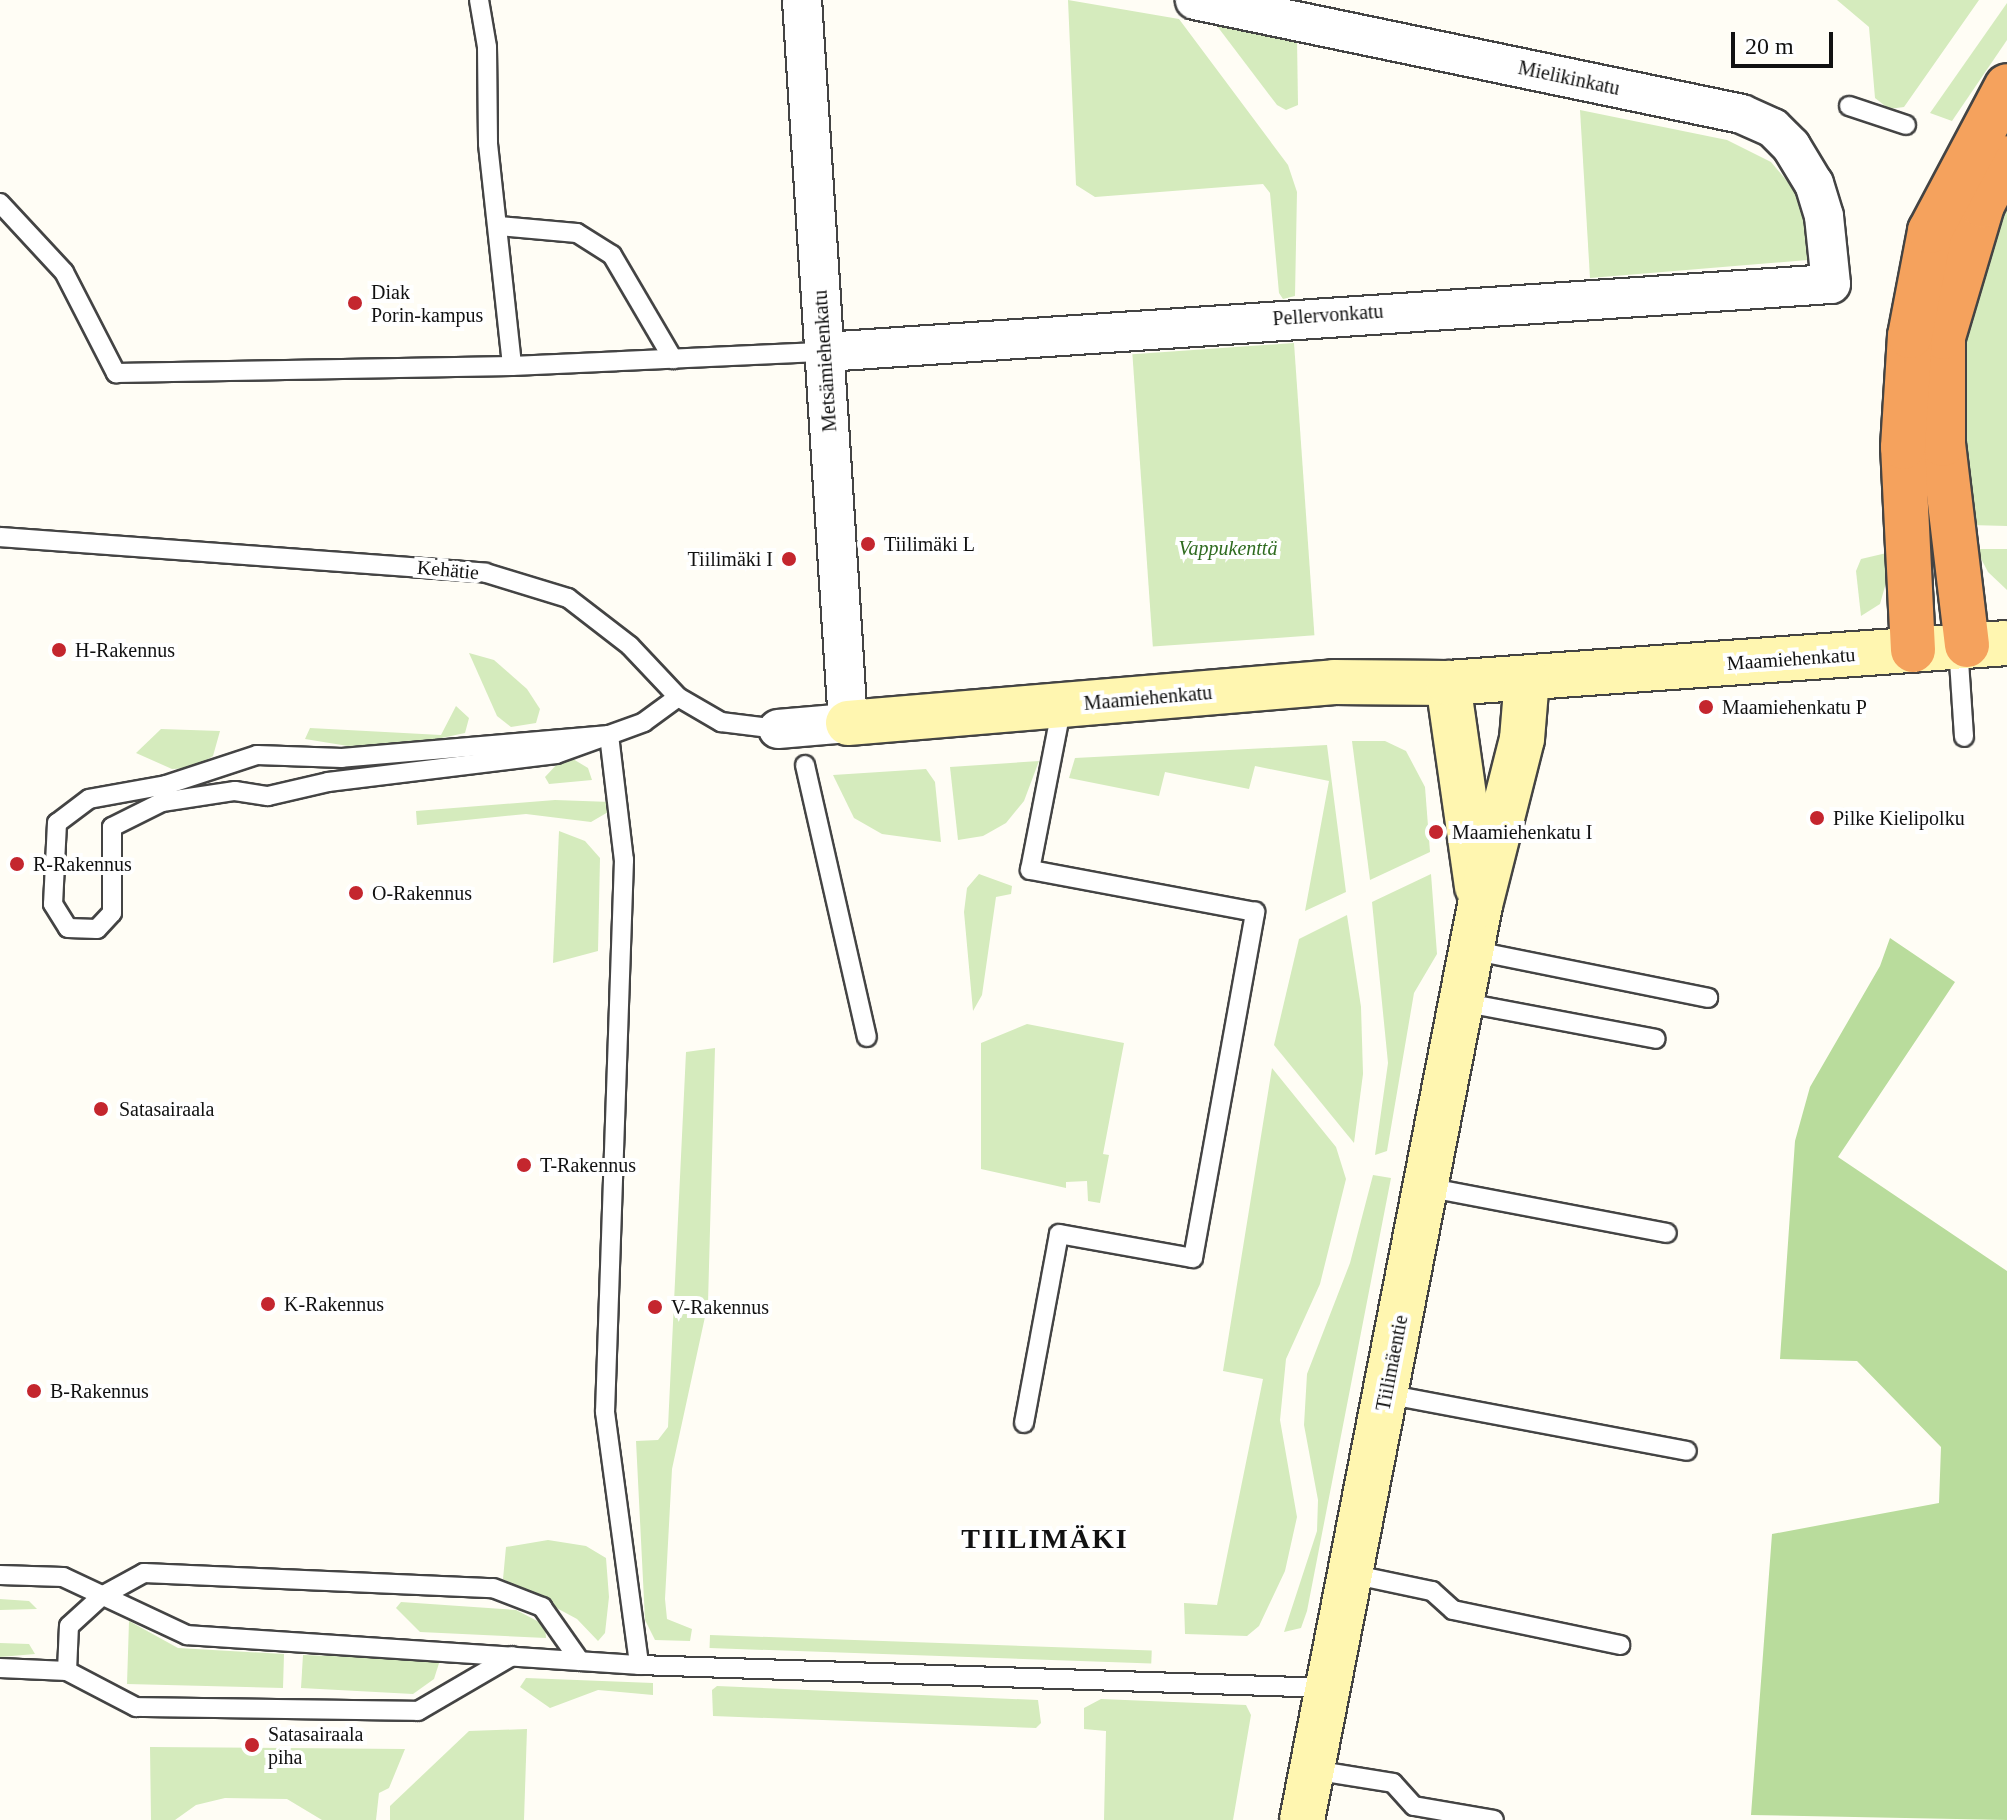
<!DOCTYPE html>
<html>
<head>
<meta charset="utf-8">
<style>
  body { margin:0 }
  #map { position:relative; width:2007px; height:1820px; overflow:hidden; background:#fffdf5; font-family:Georgia,serif }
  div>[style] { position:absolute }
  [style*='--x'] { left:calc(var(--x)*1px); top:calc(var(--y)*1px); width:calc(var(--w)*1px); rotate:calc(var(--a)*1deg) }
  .green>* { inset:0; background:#d5ebbd; transform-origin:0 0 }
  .forest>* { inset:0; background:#b9dc9c }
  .roads { filter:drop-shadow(2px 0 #444) drop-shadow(-2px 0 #444) drop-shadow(0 2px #444) drop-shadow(0 -2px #444) }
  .lane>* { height:18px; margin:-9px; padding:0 9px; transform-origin:9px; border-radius:9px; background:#fff }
  .street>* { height:38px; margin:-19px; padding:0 19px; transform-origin:19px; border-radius:19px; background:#fff }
  .secondary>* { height:44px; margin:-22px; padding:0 22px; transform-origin:22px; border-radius:22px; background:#fff6b0 }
  .highway>* { height:44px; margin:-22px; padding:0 22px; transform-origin:22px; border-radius:22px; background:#f5a25d }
  .dots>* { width:22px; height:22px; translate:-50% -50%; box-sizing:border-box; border:4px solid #fff; border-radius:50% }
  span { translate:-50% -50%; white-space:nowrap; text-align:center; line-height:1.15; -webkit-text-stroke:8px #fff; paint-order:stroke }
  .street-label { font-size:20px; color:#111 }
  .poi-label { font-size:20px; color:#111 }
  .left { translate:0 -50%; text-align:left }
  .right { translate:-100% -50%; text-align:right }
  .park-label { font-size:20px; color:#2f6b1f; font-style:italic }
  .district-label { font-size:28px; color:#111; font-weight:700; letter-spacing:2px }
  .scale { position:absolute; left:1731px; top:32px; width:102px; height:36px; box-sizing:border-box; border:4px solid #111; border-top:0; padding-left:10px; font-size:24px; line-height:28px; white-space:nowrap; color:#111; -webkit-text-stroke:6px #fff; paint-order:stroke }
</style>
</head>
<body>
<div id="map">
  <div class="green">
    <i style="clip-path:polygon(1068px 0,1179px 19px,1288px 165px,1297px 192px,1295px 296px,1283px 299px,1279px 293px,1270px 193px,1263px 184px,1095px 197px,1076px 185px)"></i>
    <i style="clip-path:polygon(1837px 0,1979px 0,1904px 107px,1889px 109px,1875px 98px,1869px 27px)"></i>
    <i style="clip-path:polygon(2007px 3px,2007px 40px,1952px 121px,1930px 113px)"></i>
    <i style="clip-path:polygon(1214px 22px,1297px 39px,1298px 105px,1286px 110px,1277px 105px)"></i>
    <i style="clip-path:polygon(1580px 110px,1727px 140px,1771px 162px,1792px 187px,1805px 216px,1811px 250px,1808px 260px,1590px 278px)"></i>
    <i style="clip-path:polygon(2007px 191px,2007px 526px,1970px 525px,1960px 398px,1972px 289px)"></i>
    <i style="left:1294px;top:343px;width:293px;height:162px;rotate:86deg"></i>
    <i style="clip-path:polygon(1976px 549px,2007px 549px,2007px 590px,1988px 572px)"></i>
    <i style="clip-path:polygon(1895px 551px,1880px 604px,1861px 616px,1856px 571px,1861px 559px)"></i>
    <i style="clip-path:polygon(469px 653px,494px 660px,527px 689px,540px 709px,536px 723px,511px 727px,497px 716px)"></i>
    <i style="clip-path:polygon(456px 706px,469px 718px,465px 733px,418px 743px,348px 746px,305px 739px,310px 728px,441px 735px)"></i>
    <i style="clip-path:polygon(161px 729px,220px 731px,213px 756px,193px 768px,172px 769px,136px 753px)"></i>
    <i style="clip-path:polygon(1352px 741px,1385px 741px,1406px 751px,1425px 787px,1430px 852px,1370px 880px)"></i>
    <i style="clip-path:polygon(1327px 745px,1346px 892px,1305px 911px,1329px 781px,1255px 766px,1249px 789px,1165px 772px,1159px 796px,1069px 778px,1075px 758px)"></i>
    <i style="clip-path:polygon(573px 759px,588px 768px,592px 780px,549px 784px,545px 777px,561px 760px)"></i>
    <i style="clip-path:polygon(1039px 761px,1024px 801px,1006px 823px,983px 836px,958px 840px,950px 767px)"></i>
    <i style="clip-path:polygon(926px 769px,935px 782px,941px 842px,882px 834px,854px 818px,833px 775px)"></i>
    <i style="clip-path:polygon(555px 800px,611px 802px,615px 808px,591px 822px,526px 814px,417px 825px,416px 811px)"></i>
    <i style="clip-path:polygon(559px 831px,585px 841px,600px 858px,598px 951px,553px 963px)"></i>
    <i style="clip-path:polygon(979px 874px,1012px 886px,1011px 894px,996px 897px,982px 995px,973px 1011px,964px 912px,967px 888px)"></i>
    <i style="clip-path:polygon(1431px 874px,1437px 954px,1414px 993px,1387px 1151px,1375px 1155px,1388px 1063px,1372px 902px)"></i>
    <i style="clip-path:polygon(1347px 915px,1361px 1007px,1363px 1074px,1354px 1143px,1274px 1045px,1299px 939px)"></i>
    <i style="clip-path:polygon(1027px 1024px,1124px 1043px,1103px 1154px,1109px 1155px,1100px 1203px,1088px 1201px,1087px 1181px,1066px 1182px,1066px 1188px,981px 1169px,981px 1043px)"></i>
    <i style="clip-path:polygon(715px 1048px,708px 1303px,672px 1469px,665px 1599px,667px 1619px,692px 1629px,690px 1641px,655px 1640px,645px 1620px,636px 1441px,658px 1440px,668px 1427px,686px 1052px)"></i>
    <i style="clip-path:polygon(1272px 1068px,1336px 1147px,1346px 1179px,1320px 1284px,1286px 1359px,1280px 1420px,1297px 1517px,1285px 1571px,1259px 1626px,1247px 1636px,1185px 1634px,1184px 1603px,1217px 1605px,1263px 1379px,1223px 1371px)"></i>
    <i style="clip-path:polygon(1373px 1175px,1391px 1178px,1307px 1611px,1301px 1628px,1284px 1632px,1317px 1531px,1318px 1500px,1304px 1425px,1307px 1374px,1350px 1263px)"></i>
    <i style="clip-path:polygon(548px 1540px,586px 1546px,606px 1558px,609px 1597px,605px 1633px,598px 1641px,577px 1619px,503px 1579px,506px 1547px)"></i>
    <i style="clip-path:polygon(0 1599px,29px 1601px,37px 1609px,0 1610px)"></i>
    <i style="clip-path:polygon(401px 1602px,516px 1610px,545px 1625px,546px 1638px,420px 1632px,396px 1608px)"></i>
    <i style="clip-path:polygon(129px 1621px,178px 1648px,284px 1654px,283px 1688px,127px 1684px)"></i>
    <i style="left:710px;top:1635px;width:442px;height:13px;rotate:2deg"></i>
    <i style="clip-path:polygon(0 1643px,29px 1644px,35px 1654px,0 1657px)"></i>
    <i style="clip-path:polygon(303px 1655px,440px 1660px,434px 1679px,413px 1694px,301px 1688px)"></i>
    <i style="clip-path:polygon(526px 1678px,653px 1683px,653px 1695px,598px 1690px,550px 1708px,520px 1687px)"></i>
    <i style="clip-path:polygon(717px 1686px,1038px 1700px,1041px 1723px,1036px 1728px,713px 1716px,712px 1690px)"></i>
    <i style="clip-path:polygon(1101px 1699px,1246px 1705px,1251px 1715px,1233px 1820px,1104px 1820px,1106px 1731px,1084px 1729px,1084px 1708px)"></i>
    <i style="clip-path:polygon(527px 1729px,524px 1820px,390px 1820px,390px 1806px,469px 1731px)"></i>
    <i style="clip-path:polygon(150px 1747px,405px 1749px,389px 1788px,379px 1793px,376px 1820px,322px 1820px,287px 1799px,225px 1798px,196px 1805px,175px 1820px,151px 1820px)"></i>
  </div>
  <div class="forest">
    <i style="clip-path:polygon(1890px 938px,1955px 982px,1838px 1157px,2007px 1271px,2007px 1820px,1751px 1815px,1772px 1534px,1939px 1503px,1941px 1447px,1857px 1361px,1780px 1359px,1795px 1141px,1810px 1087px,1880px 966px)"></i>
  </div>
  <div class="roads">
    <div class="lane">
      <i style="--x:479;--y:0;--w:48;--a:80.3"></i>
      <i style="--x:487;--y:47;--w:97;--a:89.4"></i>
      <i style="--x:488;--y:144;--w:223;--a:83.8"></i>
      <i style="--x:1849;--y:106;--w:60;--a:18.4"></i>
      <i style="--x:0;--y:203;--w:94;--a:47.2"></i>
      <i style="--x:64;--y:272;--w:114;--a:62.8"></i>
      <i style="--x:116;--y:373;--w:396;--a:-1"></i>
      <i style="--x:512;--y:366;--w:313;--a:-2.6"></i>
      <i style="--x:499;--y:226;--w:78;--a:5.1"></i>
      <i style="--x:577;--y:233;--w:41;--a:32.2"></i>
      <i style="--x:612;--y:255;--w:121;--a:59.6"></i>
      <i style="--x:0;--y:537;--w:487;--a:4.2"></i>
      <i style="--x:486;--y:573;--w:86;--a:17"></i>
      <i style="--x:568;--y:598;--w:78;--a:37.7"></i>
      <i style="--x:630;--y:646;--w:70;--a:46.7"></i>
      <i style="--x:678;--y:697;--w:50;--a:30.2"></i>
      <i style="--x:721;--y:722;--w:57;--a:7"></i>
      <i style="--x:1958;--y:646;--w:91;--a:86.2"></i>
      <i style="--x:609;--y:735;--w:268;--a:175.1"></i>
      <i style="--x:342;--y:758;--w:85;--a:-178"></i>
      <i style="--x:257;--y:755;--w:96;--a:161.8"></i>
      <i style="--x:166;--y:785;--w:78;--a:169.7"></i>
      <i style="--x:89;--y:799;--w:40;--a:143"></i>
      <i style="--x:57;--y:823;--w:81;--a:92.8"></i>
      <i style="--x:53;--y:904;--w:28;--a:58"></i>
      <i style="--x:68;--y:928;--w:29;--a:2"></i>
      <i style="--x:97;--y:929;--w:22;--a:-47"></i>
      <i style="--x:112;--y:913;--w:86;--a:-90"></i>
      <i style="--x:112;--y:827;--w:56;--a:-26.6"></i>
      <i style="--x:162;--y:802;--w:74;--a:-8.6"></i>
      <i style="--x:235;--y:791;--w:33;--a:9"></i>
      <i style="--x:268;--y:796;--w:62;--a:-13.1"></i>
      <i style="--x:328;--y:782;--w:230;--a:-7"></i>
      <i style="--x:556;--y:754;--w:56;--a:-19.7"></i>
      <i style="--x:609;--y:735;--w:37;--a:-20"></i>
      <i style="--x:644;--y:722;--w:42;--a:-36.3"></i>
      <i style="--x:609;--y:735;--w:126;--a:83.2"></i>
      <i style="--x:624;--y:860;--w:552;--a:91.97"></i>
      <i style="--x:605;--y:1412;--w:255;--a:82.3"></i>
      <i style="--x:805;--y:765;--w:279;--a:77.2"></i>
      <i style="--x:1471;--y:950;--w:242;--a:11.4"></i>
      <i style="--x:1461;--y:1002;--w:198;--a:10.7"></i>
      <i style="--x:1426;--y:1187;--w:245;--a:10.8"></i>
      <i style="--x:1386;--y:1394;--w:306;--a:10.7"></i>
      <i style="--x:1024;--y:1423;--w:192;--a:-79.5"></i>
      <i style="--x:1059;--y:1234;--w:136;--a:10.2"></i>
      <i style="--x:1193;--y:1258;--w:352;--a:-79.8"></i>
      <i style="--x:1255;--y:912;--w:229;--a:-169.4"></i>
      <i style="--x:1030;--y:870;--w:168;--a:-79"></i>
      <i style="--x:1351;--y:1574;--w:83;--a:11.9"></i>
      <i style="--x:1432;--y:1591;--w:28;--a:42"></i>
      <i style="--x:1453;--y:1610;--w:171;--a:11.8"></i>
      <i style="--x:0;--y:1575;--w:63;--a:1.8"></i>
      <i style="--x:63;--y:1577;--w:137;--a:25.1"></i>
      <i style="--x:187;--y:1635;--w:453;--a:3.8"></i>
      <i style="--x:639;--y:1665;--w:689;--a:1.91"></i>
      <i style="--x:0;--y:1668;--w:67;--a:2.6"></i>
      <i style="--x:67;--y:1671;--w:78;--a:27.6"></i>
      <i style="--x:136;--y:1707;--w:282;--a:0.8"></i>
      <i style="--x:418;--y:1711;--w:109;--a:-30.3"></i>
      <i style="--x:67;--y:1671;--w:45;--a:-87.5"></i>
      <i style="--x:69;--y:1626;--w:45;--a:-42.3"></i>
      <i style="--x:102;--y:1596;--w:48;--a:-28.7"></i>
      <i style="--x:144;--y:1573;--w:349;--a:2.5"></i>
      <i style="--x:493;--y:1588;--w:53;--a:21.2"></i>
      <i style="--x:542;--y:1607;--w:66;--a:54.9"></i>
      <i style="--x:1313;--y:1770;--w:81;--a:9.2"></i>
      <i style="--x:1393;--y:1783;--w:31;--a:48"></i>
      <i style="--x:1414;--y:1806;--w:81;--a:9.9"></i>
    </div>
    <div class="street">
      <i style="--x:825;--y:352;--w:1008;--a:-3.87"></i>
      <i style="--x:1831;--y:284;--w:68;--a:-95.9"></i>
      <i style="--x:1824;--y:216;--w:34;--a:-107"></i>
      <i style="--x:1814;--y:184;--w:44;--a:-121.2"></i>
      <i style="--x:1791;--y:146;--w:25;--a:-135"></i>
      <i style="--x:1773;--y:128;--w:34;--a:-156"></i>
      <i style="--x:1742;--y:114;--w:559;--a:-168.23"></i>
      <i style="--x:778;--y:729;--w:70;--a:-4.9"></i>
      <i style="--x:848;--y:723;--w:724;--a:-93.64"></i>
    </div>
    <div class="secondary">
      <i style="--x:1448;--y:683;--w:206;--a:81.9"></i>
      <i style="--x:848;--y:723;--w:488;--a:-4.8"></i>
      <i style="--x:1334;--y:682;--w:114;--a:0.5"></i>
      <i style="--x:1448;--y:683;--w:560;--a:-4.09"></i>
      <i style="--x:1302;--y:1820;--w:932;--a:-78.99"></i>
      <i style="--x:1480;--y:905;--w:171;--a:-75.8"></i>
      <i style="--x:1522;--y:739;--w:61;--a:-85.3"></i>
    </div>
    <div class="highway">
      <i style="--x:1967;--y:645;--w:202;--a:-96.8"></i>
      <i style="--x:1943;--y:444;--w:107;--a:-90"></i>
      <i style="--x:1943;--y:337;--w:138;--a:-73.5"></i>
      <i style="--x:1982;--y:205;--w:53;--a:-62"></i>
      <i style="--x:1913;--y:650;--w:203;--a:-92.8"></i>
      <i style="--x:1903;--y:447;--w:111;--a:-86.4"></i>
      <i style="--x:1910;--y:336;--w:107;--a:-79.2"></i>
      <i style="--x:1930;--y:231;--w:164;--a:-62"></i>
    </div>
  </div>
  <div class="dots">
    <i style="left:355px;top:303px;background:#c4262e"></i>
    <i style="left:868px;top:544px;background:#c4262e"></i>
    <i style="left:789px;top:559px;background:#c4262e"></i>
    <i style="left:59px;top:650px;background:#c4262e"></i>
    <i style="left:1706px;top:707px;background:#c4262e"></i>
    <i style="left:1817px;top:818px;background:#c4262e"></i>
    <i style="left:1436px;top:832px;background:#c4262e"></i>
    <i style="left:17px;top:864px;background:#c4262e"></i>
    <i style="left:356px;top:893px;background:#c4262e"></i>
    <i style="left:101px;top:1109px;background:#c4262e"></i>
    <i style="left:524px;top:1165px;background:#c4262e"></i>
    <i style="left:268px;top:1304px;background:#c4262e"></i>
    <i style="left:655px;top:1307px;background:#c4262e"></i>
    <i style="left:34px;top:1391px;background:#c4262e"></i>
    <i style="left:252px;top:1745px;background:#c4262e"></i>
  </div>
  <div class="street-label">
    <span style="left:1569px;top:78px;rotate:12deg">Mielikinkatu</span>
    <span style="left:1328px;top:315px;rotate:-4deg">Pellervonkatu</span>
    <span style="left:825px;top:361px;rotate:-94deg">Metsämiehenkatu</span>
    <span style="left:448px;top:570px;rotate:5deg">Kehätie</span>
    <span style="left:1791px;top:659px;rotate:-4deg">Maamiehenkatu</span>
    <span style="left:1148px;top:698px;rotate:-5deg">Maamiehenkatu</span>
    <span style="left:1392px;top:1363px;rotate:-79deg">Tiilimäentie</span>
  </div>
  <div class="poi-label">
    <span class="left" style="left:371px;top:304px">Diak<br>Porin-kampus</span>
    <span class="left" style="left:884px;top:544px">Tiilimäki L</span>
    <span class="right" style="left:773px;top:559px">Tiilimäki I</span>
    <span class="left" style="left:75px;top:650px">H-Rakennus</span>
    <span class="left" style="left:1722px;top:707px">Maamiehenkatu P</span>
    <span class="left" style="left:1833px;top:818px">Pilke Kielipolku</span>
    <span class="left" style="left:1452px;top:832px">Maamiehenkatu I</span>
    <span class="left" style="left:33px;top:864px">R-Rakennus</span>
    <span class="left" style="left:372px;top:893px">O-Rakennus</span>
    <span class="left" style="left:119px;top:1109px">Satasairaala</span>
    <span class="left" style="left:540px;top:1165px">T-Rakennus</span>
    <span class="left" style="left:284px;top:1304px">K-Rakennus</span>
    <span class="left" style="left:671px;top:1307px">V-Rakennus</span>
    <span class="left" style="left:50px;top:1391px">B-Rakennus</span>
    <span class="left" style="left:268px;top:1746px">Satasairaala<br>piha</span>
  </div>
  <div class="park-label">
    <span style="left:1228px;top:548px">Vappukenttä</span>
  </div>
  <div class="district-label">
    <span style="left:1045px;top:1539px">TIILIMÄKI</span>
  </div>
  <div class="scale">20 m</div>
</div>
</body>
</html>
